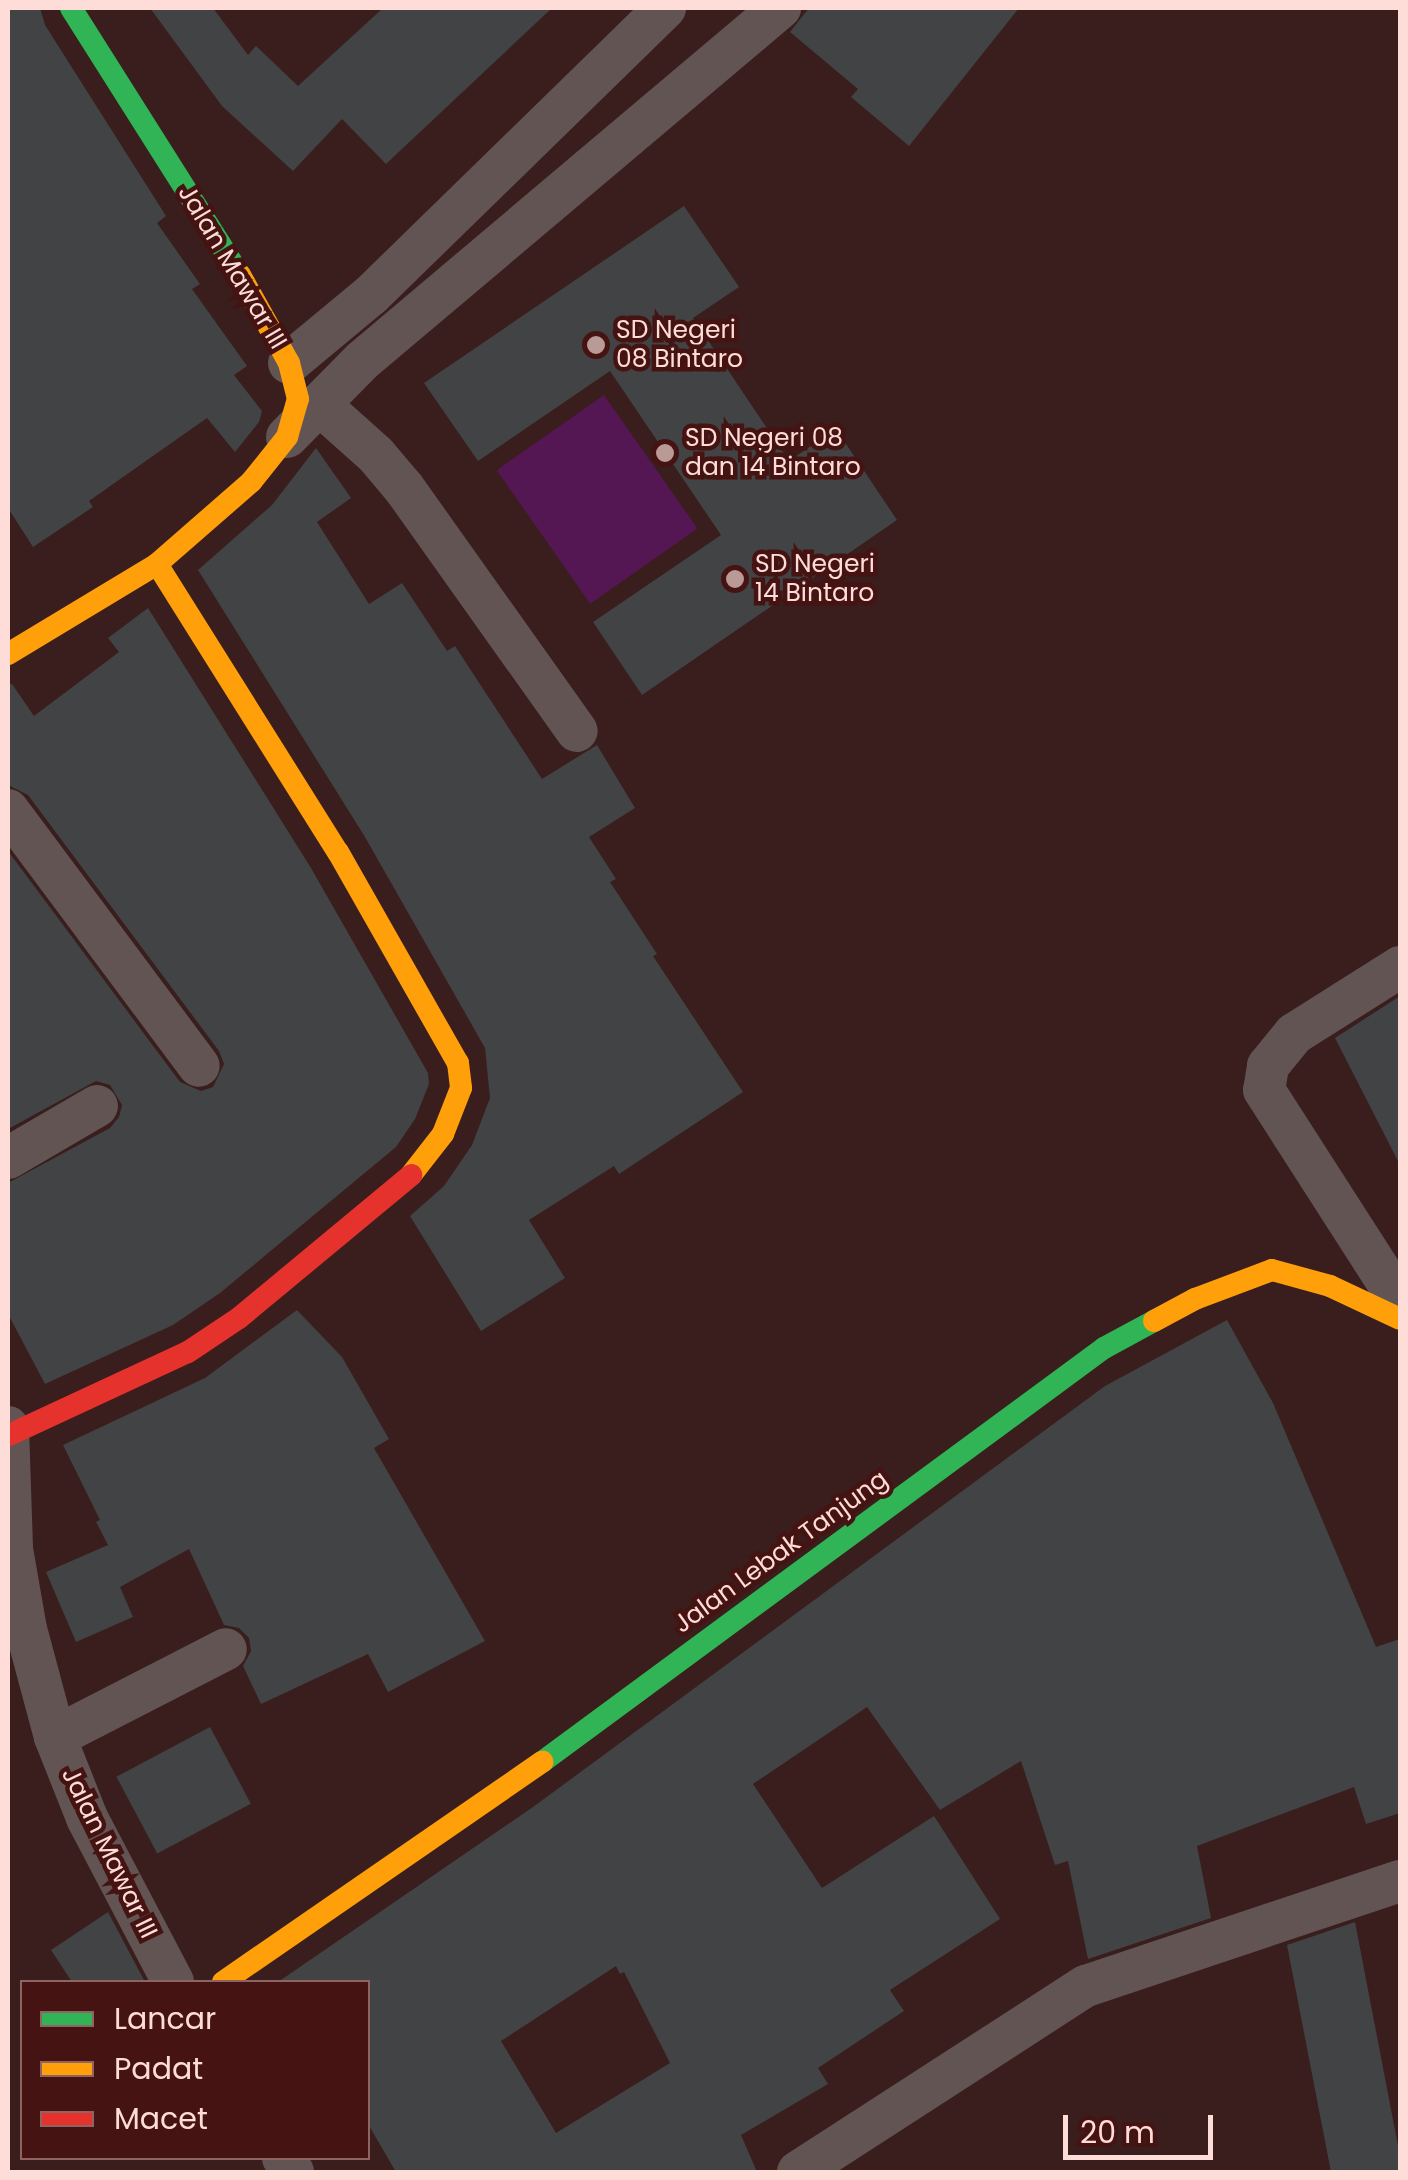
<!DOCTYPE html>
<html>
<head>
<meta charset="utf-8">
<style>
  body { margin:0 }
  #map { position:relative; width:1408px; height:2180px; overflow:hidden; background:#391e1d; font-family:Poppins,sans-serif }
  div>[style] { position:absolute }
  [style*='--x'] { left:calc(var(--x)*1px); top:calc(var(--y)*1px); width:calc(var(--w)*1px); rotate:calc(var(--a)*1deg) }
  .green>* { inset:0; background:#541753; transform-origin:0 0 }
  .building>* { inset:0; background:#414344; transform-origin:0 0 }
  .street>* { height:42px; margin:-21px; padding:0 21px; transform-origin:21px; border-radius:21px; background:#615453 }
  .fast>* { height:22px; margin:-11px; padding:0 11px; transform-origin:11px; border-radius:11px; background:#30b455 }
  .slow>* { height:22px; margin:-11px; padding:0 11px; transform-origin:11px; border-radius:11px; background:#ff9f0a }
  .jam>* { height:22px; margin:-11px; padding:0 11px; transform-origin:11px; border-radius:11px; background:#e5322d }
  .dots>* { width:28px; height:28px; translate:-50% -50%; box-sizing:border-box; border:5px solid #451311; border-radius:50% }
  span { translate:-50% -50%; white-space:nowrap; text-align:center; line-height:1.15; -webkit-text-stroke:9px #451311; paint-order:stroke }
  .street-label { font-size:25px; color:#fedcd8 }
  .poi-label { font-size:25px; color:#fedcd8 }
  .left { translate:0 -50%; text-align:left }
  .frame { position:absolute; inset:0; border:10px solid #fedcd8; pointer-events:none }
  .legend { position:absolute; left:20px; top:1980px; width:350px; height:180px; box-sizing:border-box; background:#451311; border:2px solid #8f6361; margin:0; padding:12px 18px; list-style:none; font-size:30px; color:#fedcd8 }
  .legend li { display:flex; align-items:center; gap:20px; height:50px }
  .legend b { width:50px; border:2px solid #8f6361 }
  .scale { position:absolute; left:1063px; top:2115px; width:150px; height:45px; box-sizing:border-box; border:5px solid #fedcd8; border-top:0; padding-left:12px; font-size:30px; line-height:35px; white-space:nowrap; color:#fedcd8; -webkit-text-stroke:8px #451311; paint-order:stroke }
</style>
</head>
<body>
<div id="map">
  <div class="green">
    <i style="left:604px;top:395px;width:163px;height:131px;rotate:55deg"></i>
  </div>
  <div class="building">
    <i style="clip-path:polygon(8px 8px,40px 8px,45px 25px,166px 216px,157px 223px,200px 284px,192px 289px,247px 366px,234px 375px,262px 411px,259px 422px,235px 452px,207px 418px,89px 501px,93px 507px,33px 547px,8px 508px)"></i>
    <i style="clip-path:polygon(150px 8px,213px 8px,248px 55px,256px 46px,298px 86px,383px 8px,552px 8px,386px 164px,342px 119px,293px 171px,222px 106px)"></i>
    <i style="clip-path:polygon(809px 8px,1019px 8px,909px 146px,851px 97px,858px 89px,790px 32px)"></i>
    <i style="clip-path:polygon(684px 206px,739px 287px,693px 318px,750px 403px,789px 461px,836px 429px,897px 520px,642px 695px,593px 622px,721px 535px,610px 371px,478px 461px,424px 383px)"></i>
    <i style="clip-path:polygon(316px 448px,351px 498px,317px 522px,369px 604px,402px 583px,447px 651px,455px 646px,542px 779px,597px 745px,635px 808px,589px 837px,616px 879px,610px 882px,657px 954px,653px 956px,743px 1092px,619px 1174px,614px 1166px,529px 1220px,565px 1278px,481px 1331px,410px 1216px,444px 1186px,472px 1145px,490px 1098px,485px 1048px,365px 837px,198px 570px,272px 505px)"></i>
    <i style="clip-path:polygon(148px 608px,311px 868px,428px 1073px,429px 1084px,415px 1119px,396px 1147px,220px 1293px,173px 1325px,45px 1384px,8px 1314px,8px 1183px,110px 1128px,119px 1117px,122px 1105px,110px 1085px,96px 1081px,8px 1129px,8px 851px,180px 1082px,201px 1091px,213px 1087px,224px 1064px,219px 1051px,28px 795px,8px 785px,8px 685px,12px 684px,34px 716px,119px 652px,108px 638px)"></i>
    <i style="clip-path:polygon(1400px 996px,1400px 1165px,1335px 1038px)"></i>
    <i style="clip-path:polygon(297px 1310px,342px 1357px,389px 1439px,374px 1448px,485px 1641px,388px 1692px,368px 1654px,261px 1704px,243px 1666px,251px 1651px,249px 1638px,239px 1628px,224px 1625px,189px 1549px,120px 1587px,133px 1617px,76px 1642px,46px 1572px,108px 1545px,96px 1522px,100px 1520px,63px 1445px,205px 1378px)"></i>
    <i style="clip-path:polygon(evenodd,1227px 1320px,1273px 1403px,1376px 1647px,1400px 1639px,1400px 1813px,1366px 1824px,1354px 1787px,1197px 1846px,1211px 1918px,1088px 1959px,1068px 1861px,1055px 1865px,1021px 1761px,940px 1810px,867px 1707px,753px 1784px,822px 1888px,934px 1816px,1000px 1919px,890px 1990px,904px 2011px,818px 2068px,828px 2084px,741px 2135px,757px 2172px,396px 2172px,368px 2124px,368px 1982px,278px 1982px,533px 1807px,1105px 1386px,1227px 1320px,616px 1966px,620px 1974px,624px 1972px,670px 2063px,556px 2133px,501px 2041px,616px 1966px)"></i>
    <i style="left:210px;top:1727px;width:87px;height:106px;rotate:62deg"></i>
    <i style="clip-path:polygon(108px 1912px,145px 1982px,72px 1982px,51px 1950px)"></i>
    <i style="clip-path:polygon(1355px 1922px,1400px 2156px,1400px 2172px,1331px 2172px,1287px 1945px)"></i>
  </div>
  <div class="street">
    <i style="--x:289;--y:363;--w:107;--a:-39.7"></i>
    <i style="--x:371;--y:295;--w:411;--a:-44.3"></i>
    <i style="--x:319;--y:404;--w:76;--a:41.8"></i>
    <i style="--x:376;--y:455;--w:43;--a:49.7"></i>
    <i style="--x:404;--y:488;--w:298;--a:54.6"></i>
    <i style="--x:287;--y:437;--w:108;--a:-45.4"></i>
    <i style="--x:363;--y:360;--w:546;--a:-40.17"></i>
    <i style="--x:8;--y:810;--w:319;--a:53.3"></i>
    <i style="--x:1400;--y:967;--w:125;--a:147.7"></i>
    <i style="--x:1294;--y:1034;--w:41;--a:129.1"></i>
    <i style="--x:1268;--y:1066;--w:24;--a:99"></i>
    <i style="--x:1264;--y:1090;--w:252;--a:57.3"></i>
    <i style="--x:8;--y:1158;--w:103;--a:-30.3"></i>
    <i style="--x:8;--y:1427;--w:122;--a:88.1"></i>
    <i style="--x:12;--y:1549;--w:81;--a:80.1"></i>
    <i style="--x:26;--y:1629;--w:112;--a:75"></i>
    <i style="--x:55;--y:1737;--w:87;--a:68.4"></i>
    <i style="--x:87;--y:1818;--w:185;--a:62.3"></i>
    <i style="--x:55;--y:1737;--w:192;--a:-27.2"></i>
    <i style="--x:283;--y:2158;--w:17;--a:54"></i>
    <i style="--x:798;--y:2172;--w:343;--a:-32.9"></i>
    <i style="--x:1086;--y:1986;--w:331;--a:-18.5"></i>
  </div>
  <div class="fast">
    <i style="--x:71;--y:8;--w:316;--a:57.7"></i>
    <i style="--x:542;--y:1762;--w:698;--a:-36.38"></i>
    <i style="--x:1104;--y:1348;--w:57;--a:-28.4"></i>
  </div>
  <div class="slow">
    <i style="--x:157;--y:564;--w:340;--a:57.9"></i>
    <i style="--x:338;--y:852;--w:243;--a:60.4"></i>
    <i style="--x:458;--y:1063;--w:25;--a:83"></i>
    <i style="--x:461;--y:1088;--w:49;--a:111.4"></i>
    <i style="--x:443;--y:1134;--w:52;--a:128"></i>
    <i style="--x:8;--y:654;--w:174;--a:-31.1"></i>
    <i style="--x:157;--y:564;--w:125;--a:-41.1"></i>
    <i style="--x:251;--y:482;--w:58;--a:-51.3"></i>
    <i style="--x:287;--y:437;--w:40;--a:-74"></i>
    <i style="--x:298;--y:399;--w:37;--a:-104"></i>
    <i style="--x:289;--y:363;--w:101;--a:-119.1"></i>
    <i style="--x:1154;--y:1321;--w:47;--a:-28.2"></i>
    <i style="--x:1195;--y:1299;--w:82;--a:-20.6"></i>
    <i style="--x:1272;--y:1270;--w:60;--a:15.4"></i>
    <i style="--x:1330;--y:1286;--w:77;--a:25.2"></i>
    <i style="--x:223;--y:1982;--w:388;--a:-34.6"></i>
  </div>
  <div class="jam">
    <i style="--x:9;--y:1435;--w:197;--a:-24.9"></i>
    <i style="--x:188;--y:1352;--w:61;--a:-33.7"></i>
    <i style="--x:239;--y:1318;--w:224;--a:-39.7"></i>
  </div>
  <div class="dots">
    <i style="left:596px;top:345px;background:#b99a97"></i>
    <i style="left:665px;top:453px;background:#b99a97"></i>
    <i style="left:735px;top:579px;background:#b99a97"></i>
  </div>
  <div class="street-label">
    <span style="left:232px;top:267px;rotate:59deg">Jalan Mawar III</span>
    <span style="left:781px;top:1552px;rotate:-36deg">Jalan Lebak Tanjung</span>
    <span style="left:109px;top:1853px;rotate:64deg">Jalan Mawar III</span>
  </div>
  <div class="poi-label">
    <span class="left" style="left:616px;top:345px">SD Negeri<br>08 Bintaro</span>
    <span class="left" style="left:685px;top:453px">SD Negeri 08<br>dan 14 Bintaro</span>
    <span class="left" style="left:755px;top:579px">SD Negeri<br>14 Bintaro</span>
  </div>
  <div class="frame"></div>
  <ul class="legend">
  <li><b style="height:12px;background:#30b455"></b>Lancar</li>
  <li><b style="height:12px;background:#ff9f0a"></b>Padat</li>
  <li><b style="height:12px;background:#e5322d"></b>Macet</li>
  </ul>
  <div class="scale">20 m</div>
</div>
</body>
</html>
